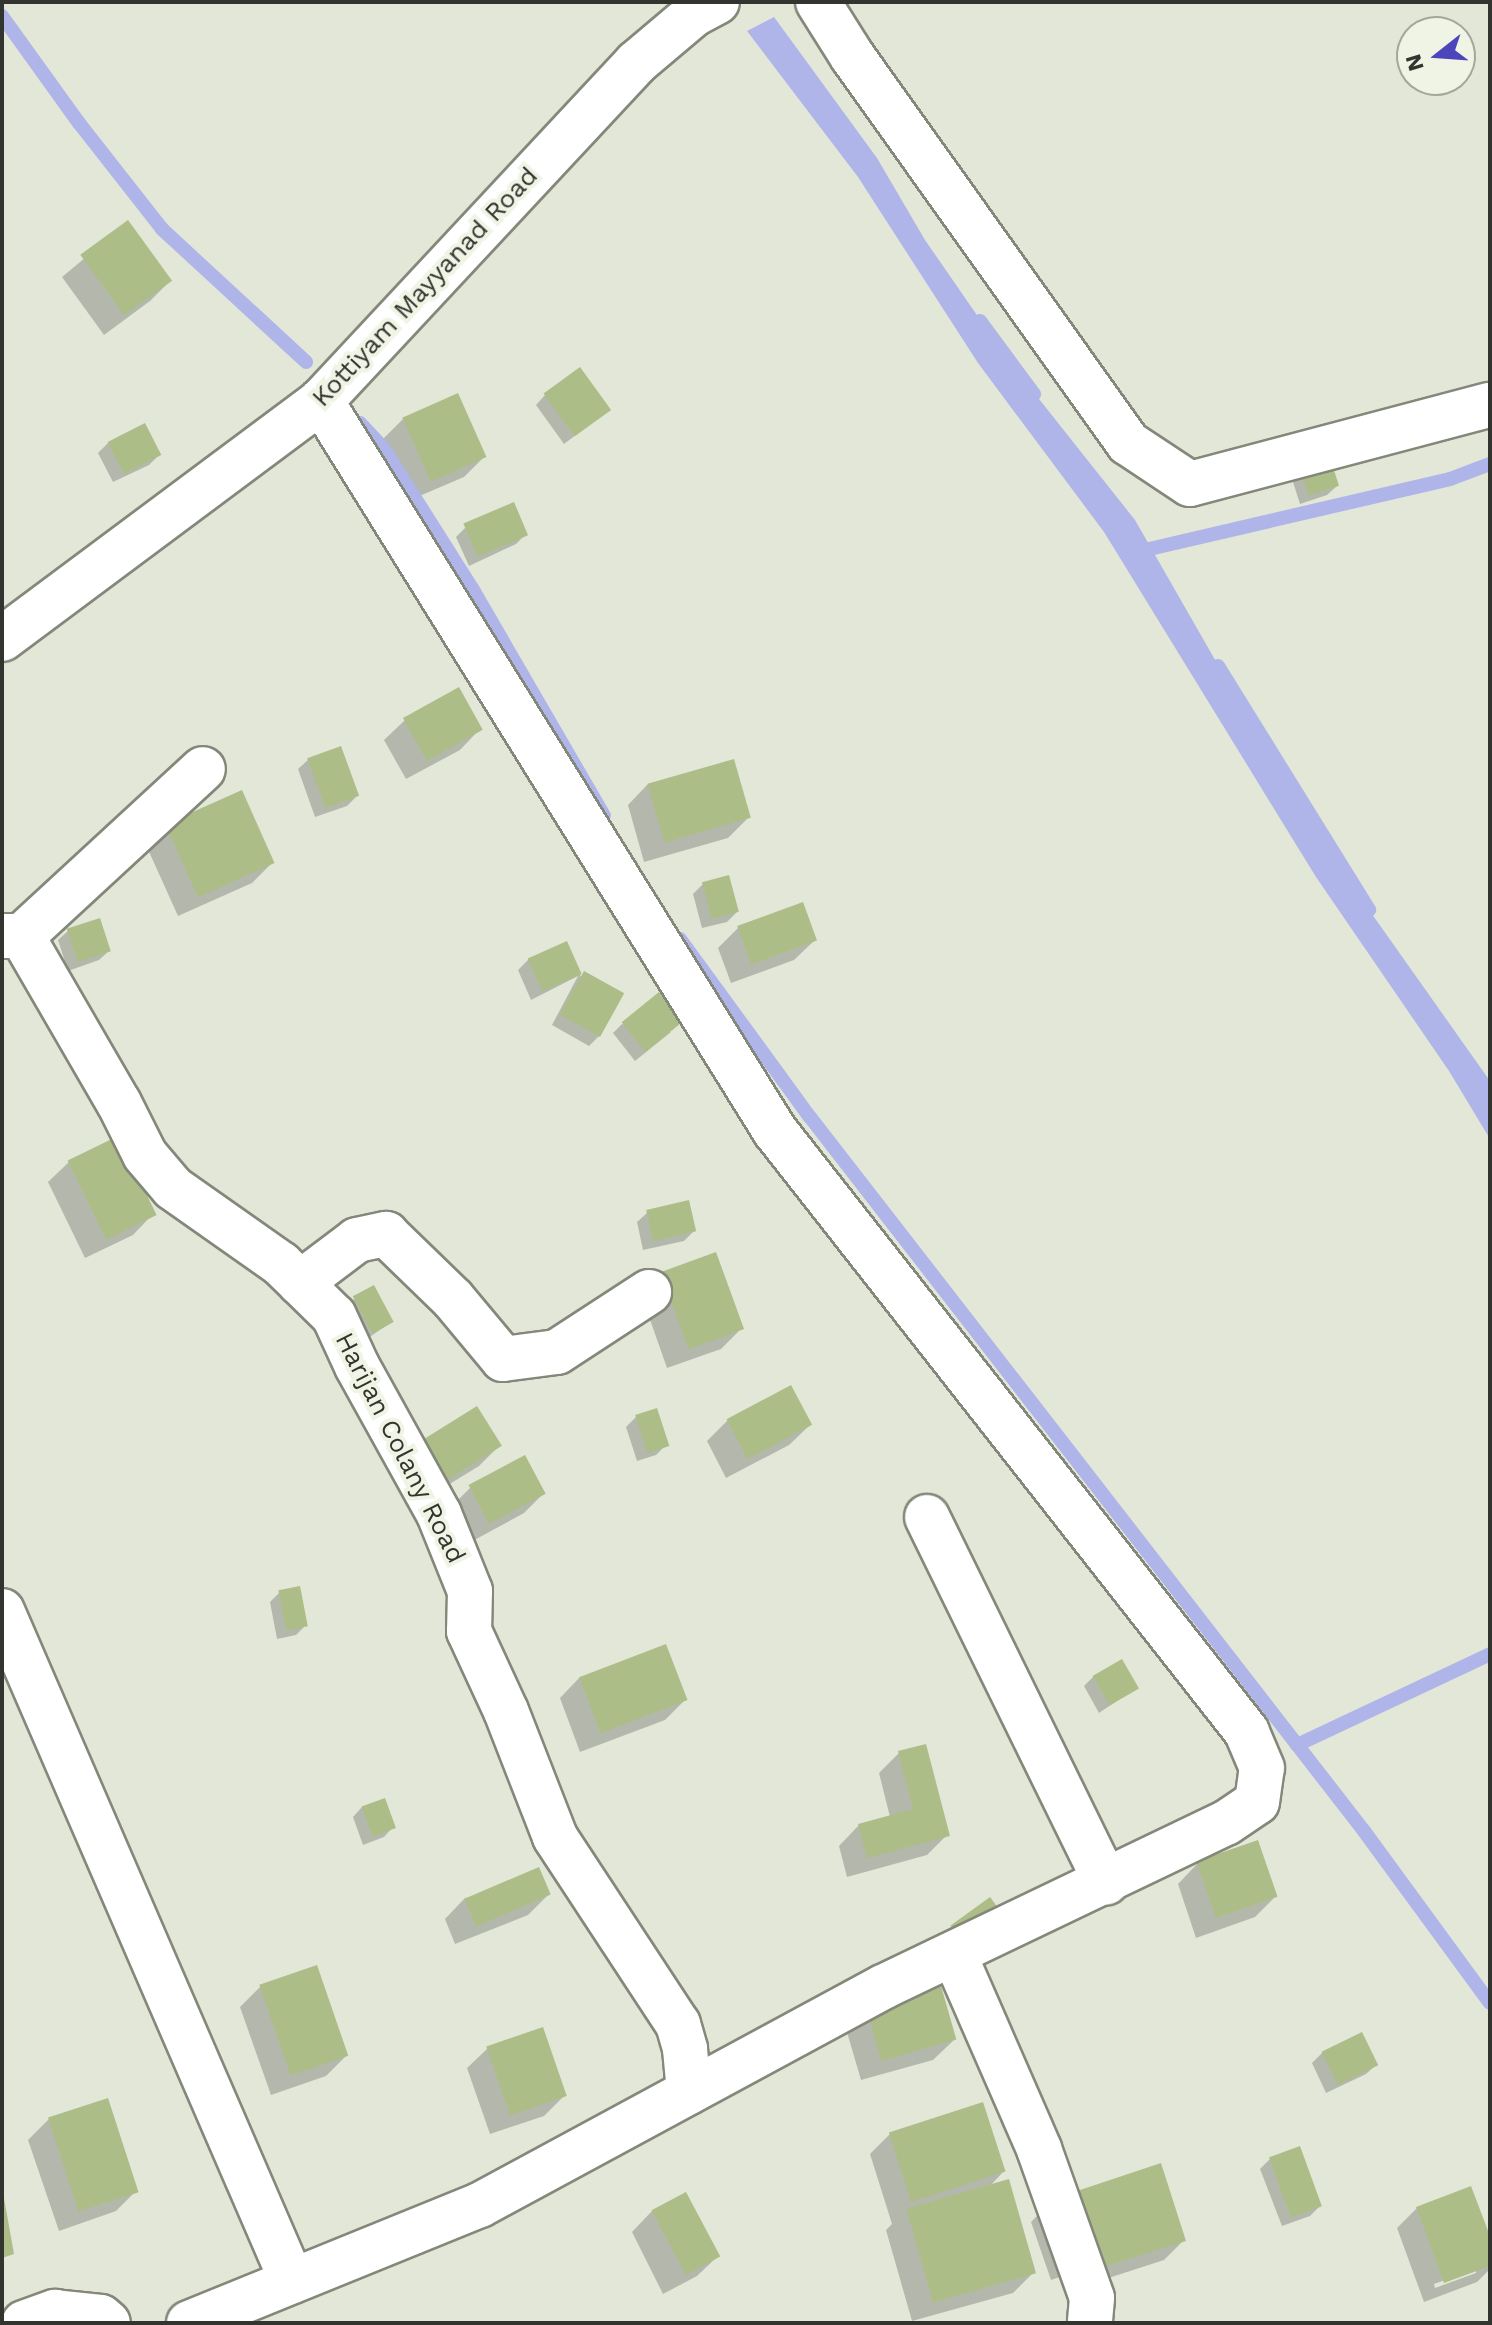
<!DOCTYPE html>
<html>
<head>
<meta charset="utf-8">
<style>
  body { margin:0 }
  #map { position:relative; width:1492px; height:2325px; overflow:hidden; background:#e2e7d8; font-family:"Work Sans",sans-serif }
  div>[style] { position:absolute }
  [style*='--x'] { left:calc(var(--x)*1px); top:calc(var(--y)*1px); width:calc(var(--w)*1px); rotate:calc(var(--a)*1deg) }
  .water>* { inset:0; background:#afb5e9 }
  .shadow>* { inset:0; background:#0003 }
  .stream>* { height:14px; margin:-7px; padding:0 7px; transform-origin:7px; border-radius:7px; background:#afb5e9 }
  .building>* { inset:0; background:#adbd87; transform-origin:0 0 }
  .roads { filter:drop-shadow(2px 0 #84887a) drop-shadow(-2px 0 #84887a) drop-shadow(0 2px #84887a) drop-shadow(0 -2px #84887a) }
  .minor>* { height:44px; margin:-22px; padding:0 22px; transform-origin:22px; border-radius:22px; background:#fff }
  .tertiary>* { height:44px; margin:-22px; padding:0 22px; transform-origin:22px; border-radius:22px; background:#fff }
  span { translate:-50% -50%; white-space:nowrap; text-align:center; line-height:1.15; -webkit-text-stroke:8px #eff4e5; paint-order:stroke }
  .street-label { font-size:26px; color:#32342f }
  .frame { position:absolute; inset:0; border:4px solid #32342f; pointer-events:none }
  .north { position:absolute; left:1396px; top:16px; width:80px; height:80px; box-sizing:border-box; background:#eff4e5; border:2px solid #a3a79c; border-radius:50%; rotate:253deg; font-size:22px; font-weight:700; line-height:32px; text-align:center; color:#32342f }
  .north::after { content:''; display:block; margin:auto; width:28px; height:36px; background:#4d45bc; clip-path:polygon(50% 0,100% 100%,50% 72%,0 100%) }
</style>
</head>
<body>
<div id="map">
  <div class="water">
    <i style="clip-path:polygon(774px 17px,877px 158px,925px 240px,1008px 360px,1135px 520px,1226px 679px,1362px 900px,1490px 1081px,1490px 1139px,1449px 1071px,1316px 877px,1104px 532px,978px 363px,858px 177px,747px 31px)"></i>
  </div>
  <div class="shadow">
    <i style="clip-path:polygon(127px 223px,170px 281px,150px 301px,104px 335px,62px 277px)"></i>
    <i style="clip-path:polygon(545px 395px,609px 410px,564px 444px,536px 405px)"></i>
    <i style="clip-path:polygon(403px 419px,484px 457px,464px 477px,410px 500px,383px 439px)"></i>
    <i style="clip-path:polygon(108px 443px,159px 455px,149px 465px,113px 482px,98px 453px)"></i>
    <i style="clip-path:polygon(1302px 472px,1337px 486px,1327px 495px,1300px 504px,1293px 482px)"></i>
    <i style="clip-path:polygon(466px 527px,526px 534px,516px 544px,469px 566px,456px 537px)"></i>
    <i style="clip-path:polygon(405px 720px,480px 729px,460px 750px,406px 779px,384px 740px)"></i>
    <i style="clip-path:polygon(308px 760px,357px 796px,347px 806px,315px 817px,298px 769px)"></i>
    <i style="clip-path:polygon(648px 784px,748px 818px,728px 838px,644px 862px,628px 805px)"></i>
    <i style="clip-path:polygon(166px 825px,272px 863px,252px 883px,178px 916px,146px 845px)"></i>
    <i style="clip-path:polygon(703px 884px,737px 912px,727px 922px,702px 928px,693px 894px)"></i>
    <i style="clip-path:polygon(739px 927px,815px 940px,794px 960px,731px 983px,718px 948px)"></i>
    <i style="clip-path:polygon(68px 931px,109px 951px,99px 960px,68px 971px,58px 940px)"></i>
    <i style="clip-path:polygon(566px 943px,581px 977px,584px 974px,599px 1036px,589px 1046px,552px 1025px,578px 976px,531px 1000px,518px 970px,528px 960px)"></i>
    <i style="clip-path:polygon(622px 1024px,671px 1032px,635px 1061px,613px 1033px)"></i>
    <i style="clip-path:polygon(69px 1162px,153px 1214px,133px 1235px,85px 1258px,48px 1182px)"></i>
    <i style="clip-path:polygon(647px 1213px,694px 1231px,684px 1241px,643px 1250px,637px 1222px)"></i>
    <i style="clip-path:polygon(715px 1254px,742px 1328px,721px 1349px,667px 1368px,641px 1294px)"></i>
    <i style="clip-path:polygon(354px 1299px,392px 1322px,362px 1342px,345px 1308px)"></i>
    <i style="clip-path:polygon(790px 1388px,810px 1425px,789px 1445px,726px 1478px,707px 1441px,727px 1421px)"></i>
    <i style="clip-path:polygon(636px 1417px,666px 1445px,656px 1455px,637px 1461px,626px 1427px)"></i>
    <i style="clip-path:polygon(499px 1446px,479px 1466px,422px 1501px,399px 1463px)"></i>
    <i style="clip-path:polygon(470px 1488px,544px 1493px,524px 1513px,469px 1543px,450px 1508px)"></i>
    <i style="clip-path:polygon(280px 1592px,306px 1625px,296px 1635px,277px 1639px,270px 1602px)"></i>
    <i style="clip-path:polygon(580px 1677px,685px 1700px,665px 1720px,580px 1752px,560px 1698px)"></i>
    <i style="clip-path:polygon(1093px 1677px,1136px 1688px,1099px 1713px,1084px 1686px)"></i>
    <i style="clip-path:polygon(899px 1753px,947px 1835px,927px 1855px,847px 1877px,839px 1846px,859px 1825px,890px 1817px,879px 1773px)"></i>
    <i style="clip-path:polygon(362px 1807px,393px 1827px,384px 1837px,363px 1845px,353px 1817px)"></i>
    <i style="clip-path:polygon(1198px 1863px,1275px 1897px,1255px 1917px,1196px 1938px,1178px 1884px)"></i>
    <i style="clip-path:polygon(548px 1895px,528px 1915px,455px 1944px,445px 1919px,465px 1898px)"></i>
    <i style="clip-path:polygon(260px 1987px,346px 2056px,326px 2076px,271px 2095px,240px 2007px)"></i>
    <i style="clip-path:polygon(865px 2001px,954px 2040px,933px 2060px,861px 2080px,844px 2022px)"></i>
    <i style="clip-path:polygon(488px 2048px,565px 2095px,544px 2116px,490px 2134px,467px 2068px)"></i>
    <i style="clip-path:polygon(1322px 2053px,1376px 2065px,1366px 2074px,1326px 2093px,1312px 2063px)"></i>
    <i style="clip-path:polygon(49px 2119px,136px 2191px,116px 2211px,59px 2231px,28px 2140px)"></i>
    <i style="clip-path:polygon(890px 2134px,1004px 2171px,989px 2187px,1034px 2272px,1013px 2293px,912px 2321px,886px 2230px,892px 2224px,870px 2154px)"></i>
    <i style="clip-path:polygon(1270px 2159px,1320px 2206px,1310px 2216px,1282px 2226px,1260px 2169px)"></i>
    <i style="clip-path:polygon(1052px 2201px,1184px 2240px,1164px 2260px,1087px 2285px,1081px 2270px,1051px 2280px,1031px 2222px)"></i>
    <i style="clip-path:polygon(evenodd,1417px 2208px,1490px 2242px,1490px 2269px,1477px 2282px,1424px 2302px,1397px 2228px,1417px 2208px,1476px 2269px,1476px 2273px,1435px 2288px,1434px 2284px,1476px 2269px)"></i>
    <i style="clip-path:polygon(652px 2211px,718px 2256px,697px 2276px,663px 2294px,632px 2232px)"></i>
  </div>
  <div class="stream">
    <i style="--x:2;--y:16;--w:132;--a:54.3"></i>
    <i style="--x:79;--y:123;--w:135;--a:51.9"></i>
    <i style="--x:162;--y:229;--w:196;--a:42.7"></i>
    <i style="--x:980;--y:321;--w:91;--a:53.5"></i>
    <i style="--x:360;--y:423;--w:35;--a:47"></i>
    <i style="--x:384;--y:449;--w:165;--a:57.7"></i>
    <i style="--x:472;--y:588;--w:263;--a:59.9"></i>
    <i style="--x:1145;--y:550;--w:313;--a:-13.1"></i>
    <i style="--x:1450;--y:479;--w:43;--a:-20.6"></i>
    <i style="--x:1218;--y:666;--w:287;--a:58.2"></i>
    <i style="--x:680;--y:939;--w:220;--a:53.9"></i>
    <i style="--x:810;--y:1117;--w:904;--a:52.19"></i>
    <i style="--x:1364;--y:1831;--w:213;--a:53.8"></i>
    <i style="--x:1297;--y:1745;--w:213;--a:-25.2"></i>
  </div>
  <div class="building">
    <i style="left:128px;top:220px;width:75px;height:59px;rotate:54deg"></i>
    <i style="left:580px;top:367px;width:53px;height:45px;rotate:54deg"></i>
    <i style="left:458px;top:393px;width:70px;height:61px;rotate:66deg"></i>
    <i style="left:145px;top:423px;width:36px;height:42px;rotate:63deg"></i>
    <i style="left:1331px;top:461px;width:26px;height:32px;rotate:72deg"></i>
    <i style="left:514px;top:502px;width:36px;height:55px;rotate:67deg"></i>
    <i style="left:459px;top:687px;width:49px;height:64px;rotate:61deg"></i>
    <i style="left:341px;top:746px;width:53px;height:36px;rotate:70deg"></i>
    <i style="left:734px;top:759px;width:61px;height:90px;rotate:74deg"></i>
    <i style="left:242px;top:790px;width:80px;height:84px;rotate:66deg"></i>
    <i style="left:729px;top:875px;width:38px;height:28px;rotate:75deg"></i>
    <i style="left:803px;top:902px;width:41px;height:70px;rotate:70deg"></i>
    <i style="left:100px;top:918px;width:35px;height:35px;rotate:72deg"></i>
    <i style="left:567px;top:941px;width:36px;height:43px;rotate:66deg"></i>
    <i style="left:584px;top:971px;width:46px;height:50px;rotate:29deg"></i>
    <i style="left:659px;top:992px;width:38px;height:48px;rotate:51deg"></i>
    <i style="left:118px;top:1136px;width:88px;height:56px;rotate:64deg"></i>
    <i style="left:689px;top:1200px;width:32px;height:44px;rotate:77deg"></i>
    <i style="left:716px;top:1252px;width:82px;height:59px;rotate:70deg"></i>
    <i style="left:374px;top:1285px;width:42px;height:24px;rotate:62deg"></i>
    <i style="left:791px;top:1385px;width:45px;height:73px;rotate:62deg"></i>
    <i style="left:477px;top:1406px;width:47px;height:69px;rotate:58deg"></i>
    <i style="left:657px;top:1408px;width:40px;height:23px;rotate:72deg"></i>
    <i style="left:525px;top:1455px;width:44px;height:64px;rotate:62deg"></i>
    <i style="left:300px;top:1586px;width:41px;height:22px;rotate:79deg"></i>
    <i style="left:666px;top:1644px;width:60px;height:93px;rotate:69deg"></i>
    <i style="left:1122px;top:1659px;width:34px;height:34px;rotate:60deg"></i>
    <i style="clip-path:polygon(926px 1744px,950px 1836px,867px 1858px,858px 1824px,913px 1809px,898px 1751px)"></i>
    <i style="left:385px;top:1798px;width:32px;height:25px;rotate:70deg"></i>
    <i style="left:1258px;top:1840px;width:60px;height:65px;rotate:71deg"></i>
    <i style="left:539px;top:1867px;width:30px;height:81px;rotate:67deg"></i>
    <i style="left:990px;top:1897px;width:29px;height:49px;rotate:54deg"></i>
    <i style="left:317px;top:1965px;width:96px;height:61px;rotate:71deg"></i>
    <i style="left:939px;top:1979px;width:63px;height:78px;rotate:74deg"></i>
    <i style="left:543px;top:2027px;width:73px;height:60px;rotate:71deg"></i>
    <i style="left:1362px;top:2032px;width:37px;height:45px;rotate:64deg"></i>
    <i style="left:108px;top:2098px;width:99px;height:63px;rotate:72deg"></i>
    <i style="left:983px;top:2102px;width:73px;height:99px;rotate:72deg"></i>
    <i style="left:1300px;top:2146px;width:64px;height:33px;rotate:70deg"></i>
    <i style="clip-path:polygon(1161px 2163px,1186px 2241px,1107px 2266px,1102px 2251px,1071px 2261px,1050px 2200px)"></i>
    <i style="left:1009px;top:2179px;width:98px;height:107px;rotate:74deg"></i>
    <i style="clip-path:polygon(1471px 2186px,1490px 2236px,1490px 2266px,1444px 2283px,1416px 2207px)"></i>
    <i style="clip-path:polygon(2px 2187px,14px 2254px,2px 2258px)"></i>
    <i style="left:686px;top:2192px;width:73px;height:39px;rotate:62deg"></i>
  </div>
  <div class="roads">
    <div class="minor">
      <i style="--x:2;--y:936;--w:20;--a:0"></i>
      <i style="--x:22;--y:936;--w:193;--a:59.9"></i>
      <i style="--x:119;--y:1103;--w:58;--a:63.4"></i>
      <i style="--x:145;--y:1155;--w:43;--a:49.7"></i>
      <i style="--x:173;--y:1188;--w:132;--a:35.1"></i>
      <i style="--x:281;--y:1264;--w:74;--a:44.5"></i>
      <i style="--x:334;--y:1316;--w:55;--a:65.3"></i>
      <i style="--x:357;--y:1366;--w:169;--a:61"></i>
      <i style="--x:439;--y:1514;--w:83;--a:68.1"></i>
      <i style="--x:470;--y:1591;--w:40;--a:91.4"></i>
      <i style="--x:469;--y:1631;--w:88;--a:65.2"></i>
      <i style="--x:506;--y:1711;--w:135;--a:68.7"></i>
      <i style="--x:555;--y:1837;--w:224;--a:56.7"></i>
      <i style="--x:678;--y:2024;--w:26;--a:74"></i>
      <i style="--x:685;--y:2049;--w:43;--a:84.7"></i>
      <i style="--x:22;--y:936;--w:246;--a:-42.7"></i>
      <i style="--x:300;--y:1283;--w:71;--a:-37"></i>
      <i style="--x:357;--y:1240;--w:30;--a:-12"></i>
      <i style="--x:386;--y:1234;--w:93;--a:44.1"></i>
      <i style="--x:453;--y:1299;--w:78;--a:50.2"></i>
      <i style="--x:503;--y:1359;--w:54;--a:-7.4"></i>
      <i style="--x:557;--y:1352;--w:110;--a:-33.1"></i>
      <i style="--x:927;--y:1517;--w:407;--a:63.9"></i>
      <i style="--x:2;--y:1611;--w:730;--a:66.6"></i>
      <i style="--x:954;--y:1954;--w:213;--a:66.4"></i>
      <i style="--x:1039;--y:2149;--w:158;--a:70.4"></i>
      <i style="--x:1092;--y:2298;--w:25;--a:95"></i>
      <i style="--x:24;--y:2323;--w:33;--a:-20"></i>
      <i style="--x:55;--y:2312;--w:46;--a:6.2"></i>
      <i style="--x:101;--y:2317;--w:9;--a:41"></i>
      <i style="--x:189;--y:2323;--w:314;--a:-22.1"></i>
      <i style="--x:480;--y:2205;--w:458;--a:-28.4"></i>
      <i style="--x:883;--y:1987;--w:380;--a:-25.6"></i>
      <i style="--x:1226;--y:1823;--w:37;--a:-34"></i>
      <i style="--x:1257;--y:1802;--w:34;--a:-82"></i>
      <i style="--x:1262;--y:1768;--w:39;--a:-113"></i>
      <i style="--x:1247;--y:1732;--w:764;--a:-128.14"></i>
      <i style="--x:775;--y:1131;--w:860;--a:-121.88"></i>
    </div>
    <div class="tertiary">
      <i style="--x:818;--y:2;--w:64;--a:57.8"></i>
      <i style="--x:852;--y:56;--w:475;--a:54.5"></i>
      <i style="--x:1128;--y:443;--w:74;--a:33.5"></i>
      <i style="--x:1190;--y:484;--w:310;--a:-14.8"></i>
      <i style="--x:2;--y:639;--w:398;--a:-36.7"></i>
      <i style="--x:321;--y:401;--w:462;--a:-47"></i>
      <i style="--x:636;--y:63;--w:76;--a:-40.2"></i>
      <i style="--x:694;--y:14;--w:26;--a:-28"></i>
    </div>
  </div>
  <div class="street-label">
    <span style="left:425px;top:287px;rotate:-47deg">Kottiyam Mayyanad Road</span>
    <span style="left:400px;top:1448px;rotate:63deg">Harijan Colany Road</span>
  </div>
  <div class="frame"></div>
  <div class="north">N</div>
</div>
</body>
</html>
